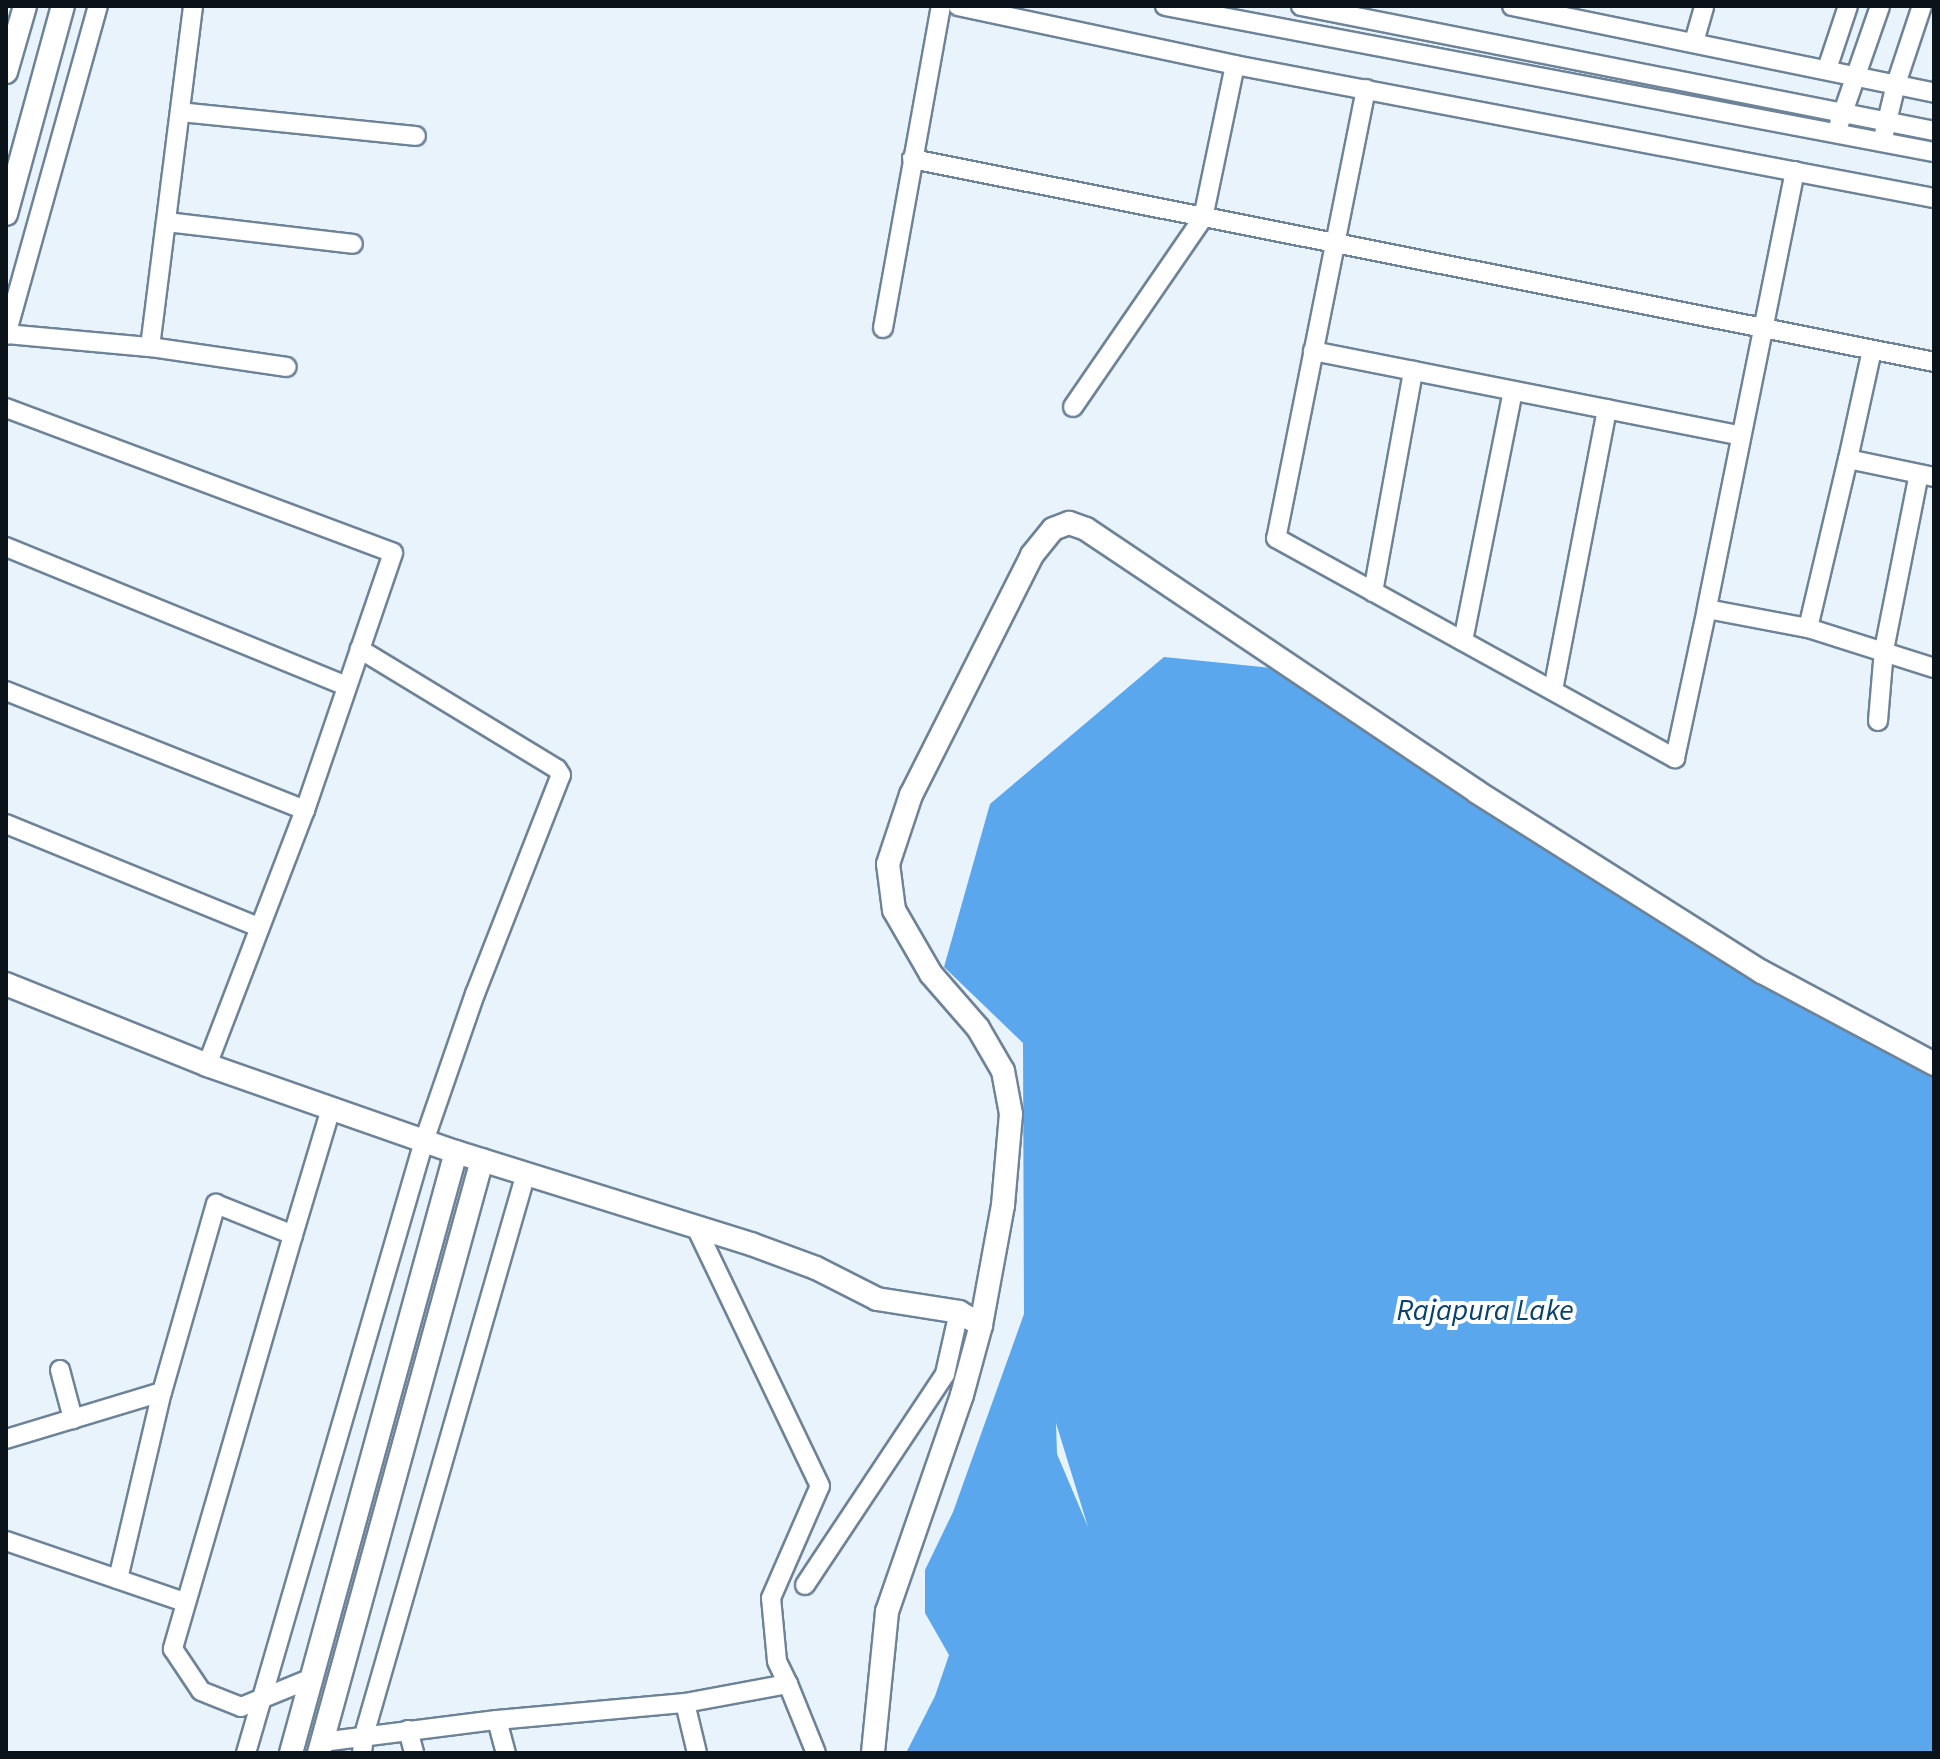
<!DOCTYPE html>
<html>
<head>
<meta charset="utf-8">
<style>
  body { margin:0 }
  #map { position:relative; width:1940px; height:1759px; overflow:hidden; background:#e9f3fc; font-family:"Source Sans 3",sans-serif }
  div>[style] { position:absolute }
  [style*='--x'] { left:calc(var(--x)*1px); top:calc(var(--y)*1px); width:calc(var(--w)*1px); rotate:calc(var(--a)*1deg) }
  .water>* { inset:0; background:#5ba7ed }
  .roads { filter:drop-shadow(2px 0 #6e8398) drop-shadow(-2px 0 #6e8398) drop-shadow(0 2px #6e8398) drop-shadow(0 -2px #6e8398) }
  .minor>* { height:18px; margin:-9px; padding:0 9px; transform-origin:9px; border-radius:9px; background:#fff }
  .tertiary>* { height:22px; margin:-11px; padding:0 11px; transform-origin:11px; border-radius:11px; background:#fff }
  span { translate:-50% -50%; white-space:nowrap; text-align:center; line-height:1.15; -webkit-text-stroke:8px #fff; paint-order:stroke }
  .water-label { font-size:30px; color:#08426f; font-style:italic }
  .frame { position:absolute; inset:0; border:8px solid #0a121a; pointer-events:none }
</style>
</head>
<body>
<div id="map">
  <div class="water">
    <i style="clip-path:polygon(evenodd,1164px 657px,1312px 672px,1546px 835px,1934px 1058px,1934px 1753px,906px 1753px,935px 1696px,949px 1655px,925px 1613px,925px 1570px,953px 1512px,1024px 1314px,1023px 1043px,944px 967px,990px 804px,1164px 657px,1056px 1422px,1056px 1423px,1088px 1527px,1057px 1454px,1056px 1422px)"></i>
  </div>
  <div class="roads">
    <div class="minor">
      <i style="--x:958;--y:6;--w:283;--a:12"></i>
      <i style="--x:1235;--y:65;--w:712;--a:10.77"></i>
      <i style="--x:1165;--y:6;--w:783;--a:10.75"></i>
      <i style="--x:1301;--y:6;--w:645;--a:11.17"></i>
      <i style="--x:1512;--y:6;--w:431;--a:11.6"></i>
      <i style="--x:1694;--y:42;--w:37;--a:-74"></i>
      <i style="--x:1827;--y:69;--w:66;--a:-71.6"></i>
      <i style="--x:1366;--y:89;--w:458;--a:101.3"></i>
      <i style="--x:1276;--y:538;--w:456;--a:28.9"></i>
      <i style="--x:1675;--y:758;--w:152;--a:-77.9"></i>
      <i style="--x:180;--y:112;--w:237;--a:5.8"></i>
      <i style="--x:1839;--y:124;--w:125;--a:-70.8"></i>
      <i style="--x:1884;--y:134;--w:51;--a:-76.5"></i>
      <i style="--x:1896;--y:84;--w:82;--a:-71.6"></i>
      <i style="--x:912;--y:159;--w:1042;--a:11.23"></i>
      <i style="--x:1795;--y:171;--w:447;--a:101.4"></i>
      <i style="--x:1707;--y:609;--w:103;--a:10.7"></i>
      <i style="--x:1808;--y:628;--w:132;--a:17.6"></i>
      <i style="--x:167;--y:222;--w:187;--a:6.7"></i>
      <i style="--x:883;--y:328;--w:327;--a:-79.8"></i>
      <i style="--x:6;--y:334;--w:145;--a:5.2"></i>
      <i style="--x:150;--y:347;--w:344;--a:-82.8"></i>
      <i style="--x:6;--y:335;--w:342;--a:-74.4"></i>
      <i style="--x:150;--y:347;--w:138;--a:8.3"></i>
      <i style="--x:1872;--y:350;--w:112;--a:102.4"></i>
      <i style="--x:1848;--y:459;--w:88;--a:11.8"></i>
      <i style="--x:1313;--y:351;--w:436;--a:11.2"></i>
      <i style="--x:1073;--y:407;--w:229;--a:-55.5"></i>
      <i style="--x:1203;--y:218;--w:156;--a:-78.2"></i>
      <i style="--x:6;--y:408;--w:413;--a:20.5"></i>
      <i style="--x:393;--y:553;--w:272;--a:108.9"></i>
      <i style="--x:305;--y:810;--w:273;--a:111"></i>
      <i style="--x:6;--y:547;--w:368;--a:22.2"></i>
      <i style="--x:1373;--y:592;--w:225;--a:-79.7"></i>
      <i style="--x:1808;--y:628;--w:174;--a:-76.7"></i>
      <i style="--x:1463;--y:641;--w:255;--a:-78.7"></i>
      <i style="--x:1553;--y:690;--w:286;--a:-79.1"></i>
      <i style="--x:6;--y:691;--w:322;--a:21.7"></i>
      <i style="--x:1878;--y:721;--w:71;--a:-85.2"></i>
      <i style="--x:1884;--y:650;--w:179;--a:-78.8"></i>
      <i style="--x:6;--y:824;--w:272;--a:22.2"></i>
      <i style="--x:293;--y:1235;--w:133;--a:-73.3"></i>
      <i style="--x:60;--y:1370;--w:51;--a:75.1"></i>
      <i style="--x:6;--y:1439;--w:163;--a:-16.8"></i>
      <i style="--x:6;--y:1541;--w:188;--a:18.9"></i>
      <i style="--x:118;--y:1579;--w:192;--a:-76.8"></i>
      <i style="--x:162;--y:1392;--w:196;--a:-74"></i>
      <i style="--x:216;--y:1204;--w:83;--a:21.9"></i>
      <i style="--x:293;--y:1235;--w:431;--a:106.2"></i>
      <i style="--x:173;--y:1649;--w:50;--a:56.3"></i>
      <i style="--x:201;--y:1691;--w:43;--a:21.8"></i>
      <i style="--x:241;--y:1707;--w:77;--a:-22.2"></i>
      <i style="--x:805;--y:1585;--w:253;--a:-56.4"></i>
      <i style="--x:945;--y:1374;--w:64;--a:-77.3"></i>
      <i style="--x:788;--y:1684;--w:74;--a:67.9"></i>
      <i style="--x:685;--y:1703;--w:51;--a:76.5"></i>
      <i style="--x:497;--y:1720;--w:34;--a:75"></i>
      <i style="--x:408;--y:1730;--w:24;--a:75"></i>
      <i style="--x:322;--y:1742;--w:176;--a:-7.2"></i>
      <i style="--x:497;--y:1720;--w:189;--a:-5.2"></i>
      <i style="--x:685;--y:1703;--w:105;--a:-10.5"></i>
      <i style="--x:788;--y:1684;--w:25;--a:-116"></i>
      <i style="--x:777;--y:1661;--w:63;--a:-95.4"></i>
      <i style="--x:771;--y:1598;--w:122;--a:-66.4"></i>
      <i style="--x:820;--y:1486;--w:289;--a:-115.6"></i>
      <i style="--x:246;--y:1753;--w:637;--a:-73.78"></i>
      <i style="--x:424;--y:1141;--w:156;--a:-70.9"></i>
      <i style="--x:475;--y:994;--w:235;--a:-68.6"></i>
      <i style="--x:561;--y:775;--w:7;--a:-124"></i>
      <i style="--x:557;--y:769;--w:231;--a:-148.7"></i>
      <i style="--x:362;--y:1753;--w:18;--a:-84"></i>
      <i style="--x:364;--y:1735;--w:585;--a:-73.92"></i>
    </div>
    <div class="tertiary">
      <i style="--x:6;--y:72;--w:69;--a:-73.9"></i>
      <i style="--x:6;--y:214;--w:216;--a:-74.7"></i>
      <i style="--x:6;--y:984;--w:217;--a:21.9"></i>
      <i style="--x:207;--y:1065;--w:264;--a:19.3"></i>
      <i style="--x:456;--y:1152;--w:309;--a:17.3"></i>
      <i style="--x:751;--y:1244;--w:69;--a:20.3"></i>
      <i style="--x:816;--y:1268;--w:68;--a:26.9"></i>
      <i style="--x:877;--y:1299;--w:83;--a:9"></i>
      <i style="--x:959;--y:1312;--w:26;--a:31"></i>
      <i style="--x:981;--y:1325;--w:73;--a:105.2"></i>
      <i style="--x:962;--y:1395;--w:230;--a:109.1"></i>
      <i style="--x:887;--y:1612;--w:142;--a:95.7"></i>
      <i style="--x:981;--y:1325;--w:122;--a:-79.6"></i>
      <i style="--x:1003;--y:1205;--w:91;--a:-85"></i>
      <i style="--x:1011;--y:1114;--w:44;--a:-100.5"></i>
      <i style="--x:1003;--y:1071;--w:50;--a:-120.2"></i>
      <i style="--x:978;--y:1028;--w:72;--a:-131"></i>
      <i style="--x:931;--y:974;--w:74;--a:-120"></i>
      <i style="--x:894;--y:910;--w:46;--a:-97.4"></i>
      <i style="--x:888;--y:864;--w:73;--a:-71.6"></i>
      <i style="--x:911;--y:795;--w:269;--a:-63.2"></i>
      <i style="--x:1032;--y:555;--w:33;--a:-51"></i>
      <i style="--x:1053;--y:529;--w:17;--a:-21"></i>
      <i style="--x:1069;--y:523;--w:18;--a:19"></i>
      <i style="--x:1086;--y:529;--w:471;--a:33.9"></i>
      <i style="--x:1477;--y:792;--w:337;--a:32.3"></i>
      <i style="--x:1762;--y:972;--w:195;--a:28.1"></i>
      <i style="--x:291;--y:1753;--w:623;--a:-74.65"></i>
      <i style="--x:319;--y:1753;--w:615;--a:-74.63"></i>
    </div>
  </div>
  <div class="water-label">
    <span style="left:1485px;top:1311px">Rajapura Lake</span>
  </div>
  <div class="frame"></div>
</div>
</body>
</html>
